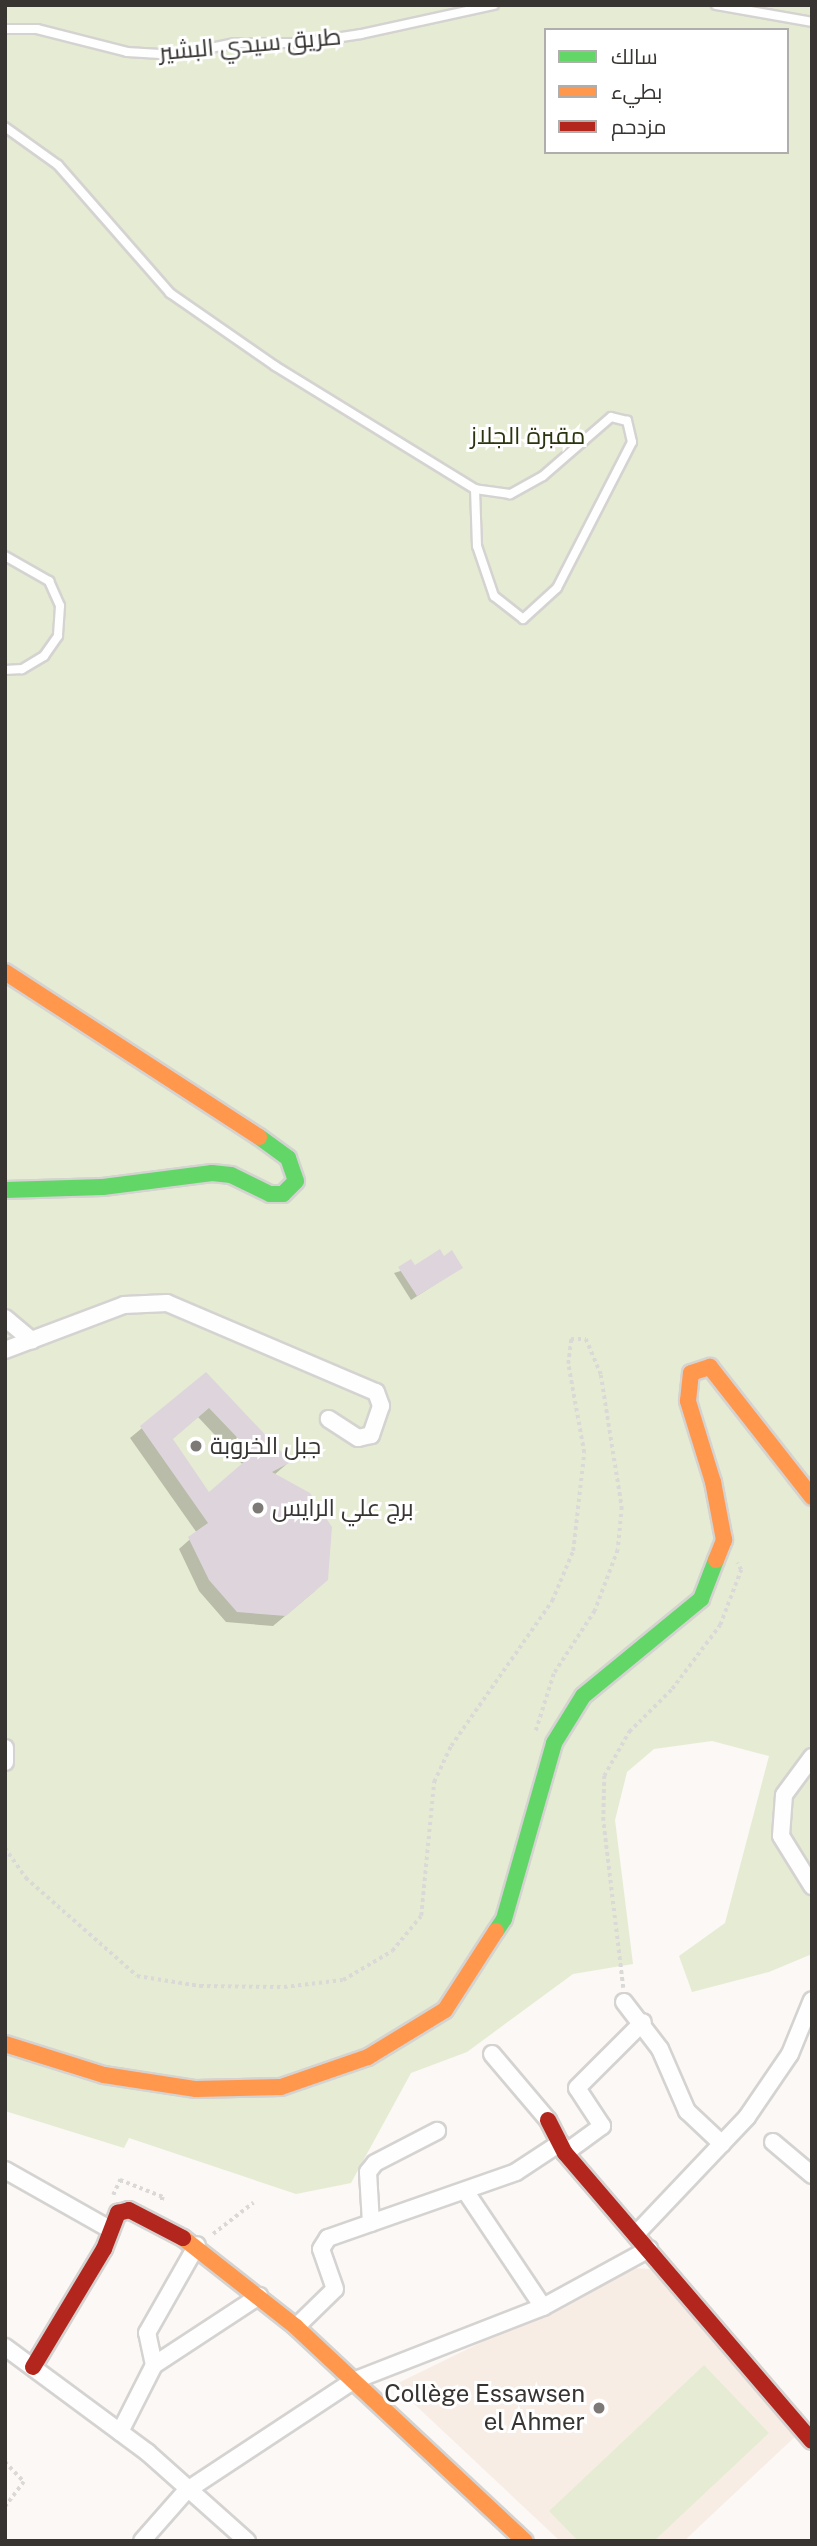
<!DOCTYPE html>
<html>
<head>
<meta charset="utf-8">
<style>
  body { margin:0 }
  #map { position:relative; width:817px; height:2546px; overflow:hidden; background:#fbf8f5; font-family:"Public Sans",Cairo,sans-serif }
  div>[style] { position:absolute }
  [style*='--x'] { left:calc(var(--x)*1px); top:calc(var(--y)*1px); width:calc(var(--w)*1px); rotate:calc(var(--a)*1deg) }
  .education>* { inset:0; background:#f8ede5 }
  .green>* { inset:0; background:#e6ecd3 }
  .shadow>* { inset:0; background:#0003 }
  .building>* { inset:0; background:#ded5dc }
  .path>* { height:3.5px; margin-top:-1.75px; transform-origin:0; background:repeating-linear-gradient(90deg,#dad9d7 0 3.5px,transparent 0 7px) }
  .roads { filter:drop-shadow(2px 0 #d5d3d1) drop-shadow(-2px 0 #d5d3d1) drop-shadow(0 2px #d5d3d1) drop-shadow(0 -2px #d5d3d1) }
  .lane>* { height:8px; margin:-4px; padding:0 4px; transform-origin:4px; border-radius:4px; background:#fefefe }
  .street>* { height:16px; margin:-8px; padding:0 8px; transform-origin:8px; border-radius:8px; background:#fefefe }
  .fast>* { height:16px; margin:-8px; padding:0 8px; transform-origin:8px; border-radius:8px; background:#63d668 }
  .slow>* { height:16px; margin:-8px; padding:0 8px; transform-origin:8px; border-radius:8px; background:#ff974d }
  .jam>* { height:16px; margin:-8px; padding:0 8px; transform-origin:8px; border-radius:8px; background:#b3261e }
  .dots>* { width:19px; height:19px; translate:-50% -50%; box-sizing:border-box; border:4px solid #fff; border-radius:50% }
  span { translate:-50% -50%; white-space:nowrap; text-align:center; line-height:1.15; -webkit-text-stroke:6px #fff; paint-order:stroke }
  .street-label { font-size:24px; color:#373432 }
  .park-label { font-size:24px; color:#2a340e }
  .poi-label { font-size:24px; color:#373432 }
  .left { translate:0 -50%; text-align:left }
  .right { translate:-100% -50%; text-align:right }
  .frame { position:absolute; inset:0; border:7px solid #373432; pointer-events:none }
  .legend { position:absolute; left:544px; top:28px; width:245px; height:126px; box-sizing:border-box; background:#fff; border:2px solid #afaead; margin:0; padding:9px 12px; list-style:none; font-size:21px; color:#373432 }
  .legend li { display:flex; align-items:center; gap:14px; height:35px }
  .legend b { width:35px; border:2px solid #afaead }
</style>
</head>
<body>
<div id="map">
  <div class="education">
    <i style="clip-path:polygon(633px 2268px,650px 2269px,800px 2432px,684px 2541px,560px 2541px,394px 2385px)"></i>
  </div>
  <div class="green">
    <i style="clip-path:polygon(evenodd,5px 5px,812px 5px,812px 1954px,769px 1972px,692px 1992px,679px 1956px,725px 1923px,769px 1756px,712px 1741px,654px 1749px,627px 1772px,615px 1820px,633px 1964px,573px 1974px,467px 2052px,411px 2073px,351px 2183px,296px 2194px,129px 2138px,124px 2148px,5px 2111px,5px 5px,546px 30px,787px 30px,787px 152px,546px 152px,546px 30px)"></i>
    <i style="clip-path:polygon(704px 2365px,769px 2433px,654px 2541px,578px 2541px,549px 2511px)"></i>
  </div>
  <div class="shadow">
    <i style="clip-path:polygon(443px 1258px,461px 1268px,411px 1300px,394px 1273px)"></i>
    <i style="clip-path:polygon(evenodd,206px 1375px,289px 1462px,274px 1475px,315px 1591px,273px 1626px,226px 1622px,199px 1591px,179px 1549px,197px 1533px,130px 1438px,206px 1375px,198px 1417px,243px 1465px,209px 1495px,171px 1440px,198px 1417px)"></i>
  </div>
  <div class="building">
    <i style="clip-path:polygon(440px 1249px,444px 1256px,452px 1250px,463px 1268px,417px 1296px,398px 1267px,411px 1259px,415px 1265px)"></i>
    <i style="clip-path:polygon(evenodd,206px 1372px,291px 1462px,272px 1472px,310px 1493px,332px 1527px,328px 1580px,286px 1616px,237px 1612px,209px 1580px,188px 1537px,208px 1523px,140px 1426px,206px 1372px,209px 1408px,253px 1454px,209px 1492px,173px 1439px,209px 1408px)"></i>
  </div>
  <div class="path">
    <i style="--x:5;--y:1848;--w:37;--a:55"></i>
    <i style="--x:26;--y:1878;--w:148;--a:41.4"></i>
    <i style="--x:137;--y:1976;--w:64;--a:9"></i>
    <i style="--x:200;--y:1986;--w:84;--a:0.7"></i>
    <i style="--x:284;--y:1987;--w:59;--a:-6.8"></i>
    <i style="--x:343;--y:1980;--w:57;--a:-30.6"></i>
    <i style="--x:392;--y:1951;--w:45;--a:-50.4"></i>
    <i style="--x:421;--y:1916;--w:135;--a:-84.5"></i>
    <i style="--x:434;--y:1782;--w:40;--a:-65"></i>
    <i style="--x:451;--y:1746;--w:177;--a:-55.1"></i>
    <i style="--x:552;--y:1601;--w:54;--a:-67.2"></i>
    <i style="--x:573;--y:1551;--w:99;--a:-83.6"></i>
    <i style="--x:584;--y:1453;--w:90;--a:-100.2"></i>
    <i style="--x:568;--y:1364;--w:25;--a:-83"></i>
    <i style="--x:571;--y:1339;--w:15;--a:0"></i>
    <i style="--x:586;--y:1339;--w:39;--a:67"></i>
    <i style="--x:601;--y:1375;--w:134;--a:81"></i>
    <i style="--x:622;--y:1507;--w:43;--a:95.3"></i>
    <i style="--x:618;--y:1550;--w:65;--a:110.7"></i>
    <i style="--x:595;--y:1611;--w:75;--a:123.1"></i>
    <i style="--x:554;--y:1674;--w:60;--a:107.5"></i>
    <i style="--x:623;--y:1988;--w:168;--a:-96.8"></i>
    <i style="--x:603;--y:1821;--w:45;--a:-88.7"></i>
    <i style="--x:604;--y:1776;--w:51;--a:-60.4"></i>
    <i style="--x:629;--y:1732;--w:61;--a:-45"></i>
    <i style="--x:672;--y:1689;--w:80;--a:-53.1"></i>
    <i style="--x:720;--y:1625;--w:59;--a:-69.1"></i>
    <i style="--x:741;--y:1570;--w:8;--a:-120"></i>
    <i style="--x:113;--y:2195;--w:17;--a:-65"></i>
    <i style="--x:120;--y:2180;--w:46;--a:21.6"></i>
    <i style="--x:163;--y:2197;--w:6;--a:108"></i>
    <i style="--x:213;--y:2234;--w:51;--a:-37.8"></i>
    <i style="--x:5;--y:2462;--w:28;--a:46"></i>
    <i style="--x:24;--y:2482;--w:31;--a:127"></i>
  </div>
  <div class="roads">
    <div class="lane">
      <i style="--x:716;--y:5;--w:97;--a:10"></i>
      <i style="--x:5;--y:29;--w:32;--a:0"></i>
      <i style="--x:37;--y:29;--w:93;--a:14.3"></i>
      <i style="--x:127;--y:52;--w:50;--a:3.4"></i>
      <i style="--x:177;--y:55;--w:59;--a:-11.7"></i>
      <i style="--x:235;--y:43;--w:67;--a:0"></i>
      <i style="--x:302;--y:43;--w:60;--a:-8.7"></i>
      <i style="--x:361;--y:34;--w:136;--a:-12.3"></i>
      <i style="--x:5;--y:127;--w:65;--a:35.6"></i>
      <i style="--x:58;--y:165;--w:170;--a:48.8"></i>
      <i style="--x:170;--y:293;--w:128;--a:34.8"></i>
      <i style="--x:275;--y:366;--w:235;--a:31.6"></i>
      <i style="--x:475;--y:489;--w:57;--a:88"></i>
      <i style="--x:477;--y:546;--w:53;--a:71.2"></i>
      <i style="--x:494;--y:596;--w:37;--a:38"></i>
      <i style="--x:523;--y:619;--w:46;--a:-42.4"></i>
      <i style="--x:557;--y:588;--w:164;--a:-62.8"></i>
      <i style="--x:632;--y:442;--w:22;--a:-103"></i>
      <i style="--x:627;--y:421;--w:16;--a:-166"></i>
      <i style="--x:611;--y:417;--w:90;--a:139.1"></i>
      <i style="--x:543;--y:476;--w:38;--a:151"></i>
      <i style="--x:510;--y:494;--w:35;--a:-172"></i>
      <i style="--x:5;--y:556;--w:51;--a:29.6"></i>
      <i style="--x:49;--y:581;--w:27;--a:66"></i>
      <i style="--x:60;--y:606;--w:30;--a:94"></i>
      <i style="--x:58;--y:636;--w:24;--a:125"></i>
      <i style="--x:44;--y:656;--w:26;--a:149"></i>
      <i style="--x:22;--y:669;--w:17;--a:177"></i>
    </div>
    <div class="street">
      <i style="--x:5;--y:1318;--w:35;--a:40"></i>
      <i style="--x:5;--y:1350;--w:127;--a:-20.7"></i>
      <i style="--x:124;--y:1305;--w:43;--a:-2.7"></i>
      <i style="--x:167;--y:1303;--w:227;--a:23.1"></i>
      <i style="--x:376;--y:1392;--w:15;--a:70"></i>
      <i style="--x:381;--y:1406;--w:31;--a:109"></i>
      <i style="--x:371;--y:1435;--w:13;--a:167"></i>
      <i style="--x:358;--y:1438;--w:35;--a:-147"></i>
      <i style="--x:5;--y:1748;--w:14;--a:90"></i>
      <i style="--x:812;--y:1757;--w:47;--a:126.4"></i>
      <i style="--x:784;--y:1795;--w:41;--a:94.2"></i>
      <i style="--x:781;--y:1836;--w:59;--a:58.2"></i>
      <i style="--x:624;--y:2002;--w:59;--a:52.5"></i>
      <i style="--x:660;--y:2049;--w:68;--a:66.5"></i>
      <i style="--x:687;--y:2111;--w:48;--a:43.3"></i>
      <i style="--x:492;--y:2054;--w:87;--a:49.7"></i>
      <i style="--x:773;--y:2142;--w:51;--a:40.2"></i>
      <i style="--x:565;--y:2153;--w:46;--a:-36.1"></i>
      <i style="--x:602;--y:2126;--w:45;--a:-123.3"></i>
      <i style="--x:577;--y:2088;--w:93;--a:-45"></i>
      <i style="--x:5;--y:2170;--w:122;--a:29.5"></i>
      <i style="--x:466;--y:2192;--w:138;--a:56.2"></i>
      <i style="--x:371;--y:2223;--w:51;--a:-93.4"></i>
      <i style="--x:368;--y:2172;--w:11;--a:-52"></i>
      <i style="--x:375;--y:2163;--w:70;--a:-27.3"></i>
      <i style="--x:637;--y:2233;--w:160;--a:-46.5"></i>
      <i style="--x:747;--y:2117;--w:76;--a:-55.7"></i>
      <i style="--x:790;--y:2054;--w:58;--a:-67.8"></i>
      <i style="--x:296;--y:2327;--w:54;--a:-44.3"></i>
      <i style="--x:335;--y:2289;--w:42;--a:-109.3"></i>
      <i style="--x:321;--y:2249;--w:13;--a:-58"></i>
      <i style="--x:328;--y:2238;--w:199;--a:-19.3"></i>
      <i style="--x:516;--y:2172;--w:53;--a:-33.4"></i>
      <i style="--x:5;--y:2347;--w:177;--a:36.5"></i>
      <i style="--x:147;--y:2452;--w:134;--a:41.7"></i>
      <i style="--x:154;--y:2365;--w:126;--a:-33.3"></i>
      <i style="--x:120;--y:2432;--w:75;--a:-63.1"></i>
      <i style="--x:154;--y:2365;--w:33;--a:-102"></i>
      <i style="--x:147;--y:2333;--w:101;--a:-60.4"></i>
      <i style="--x:142;--y:2541;--w:67;--a:-48.7"></i>
      <i style="--x:186;--y:2491;--w:200;--a:-33.4"></i>
      <i style="--x:353;--y:2381;--w:204;--a:-21.3"></i>
      <i style="--x:543;--y:2307;--w:121;--a:-28.7"></i>
    </div>
    <div class="fast">
      <i style="--x:5;--y:1190;--w:98;--a:-1.8"></i>
      <i style="--x:103;--y:1187;--w:110;--a:-7.3"></i>
      <i style="--x:212;--y:1173;--w:19;--a:6"></i>
      <i style="--x:231;--y:1175;--w:43;--a:26"></i>
      <i style="--x:270;--y:1194;--w:13;--a:0"></i>
      <i style="--x:283;--y:1194;--w:18;--a:-45"></i>
      <i style="--x:296;--y:1181;--w:24;--a:-109"></i>
      <i style="--x:288;--y:1158;--w:36;--a:-144"></i>
      <i style="--x:496;--y:1931;--w:14;--a:-56"></i>
      <i style="--x:504;--y:1919;--w:183;--a:-74.1"></i>
      <i style="--x:554;--y:1743;--w:55;--a:-58.3"></i>
      <i style="--x:583;--y:1696;--w:153;--a:-39.4"></i>
      <i style="--x:701;--y:1599;--w:42;--a:-69"></i>
    </div>
    <div class="slow">
      <i style="--x:5;--y:972;--w:303;--a:33"></i>
      <i style="--x:716;--y:1560;--w:22;--a:-68"></i>
      <i style="--x:724;--y:1540;--w:59;--a:-100.7"></i>
      <i style="--x:713;--y:1482;--w:85;--a:-107.2"></i>
      <i style="--x:688;--y:1401;--w:28;--a:-84"></i>
      <i style="--x:691;--y:1373;--w:20;--a:-18"></i>
      <i style="--x:710;--y:1367;--w:165;--a:51.9"></i>
      <i style="--x:5;--y:2044;--w:104;--a:17.4"></i>
      <i style="--x:104;--y:2075;--w:93;--a:8.7"></i>
      <i style="--x:196;--y:2089;--w:85;--a:-1.3"></i>
      <i style="--x:281;--y:2087;--w:92;--a:-19"></i>
      <i style="--x:368;--y:2057;--w:90;--a:-31.4"></i>
      <i style="--x:445;--y:2010;--w:94;--a:-57.2"></i>
      <i style="--x:183;--y:2238;--w:144;--a:38.2"></i>
      <i style="--x:296;--y:2327;--w:313;--a:43.1"></i>
    </div>
    <div class="jam">
      <i style="--x:548;--y:2120;--w:37;--a:63"></i>
      <i style="--x:565;--y:2153;--w:379;--a:49.4"></i>
      <i style="--x:33;--y:2367;--w:138;--a:-59"></i>
      <i style="--x:104;--y:2249;--w:39;--a:-69"></i>
      <i style="--x:118;--y:2213;--w:11;--a:-15"></i>
      <i style="--x:129;--y:2210;--w:61;--a:27.4"></i>
    </div>
  </div>
  <div class="dots">
    <i style="left:196px;top:1446px;background:#7c7976"></i>
    <i style="left:258px;top:1508px;background:#7c7976"></i>
    <i style="left:599px;top:2408px;background:#7c7976"></i>
  </div>
  <div class="street-label">
    <span style="left:250px;top:44px;rotate:-5deg">طريق سيدي البشير</span>
  </div>
  <div class="park-label">
    <span style="left:528px;top:436px">مقبرة الجلاز</span>
  </div>
  <div class="poi-label">
    <span class="left" style="left:210px;top:1446px">جبل الخروبة</span>
    <span class="left" style="left:272px;top:1508px">برج علي الرايس</span>
    <span class="right" style="left:585px;top:2408px">Collège Essawsen<br>el Ahmer</span>
  </div>
  <div class="frame"></div>
  <ul class="legend">
  <li><b style="height:9px;background:#63d668"></b>سالك</li>
  <li><b style="height:9px;background:#ff974d"></b>بطيء</li>
  <li><b style="height:9px;background:#b3261e"></b>مزدحم</li>
  </ul>
</div>
</body>
</html>
